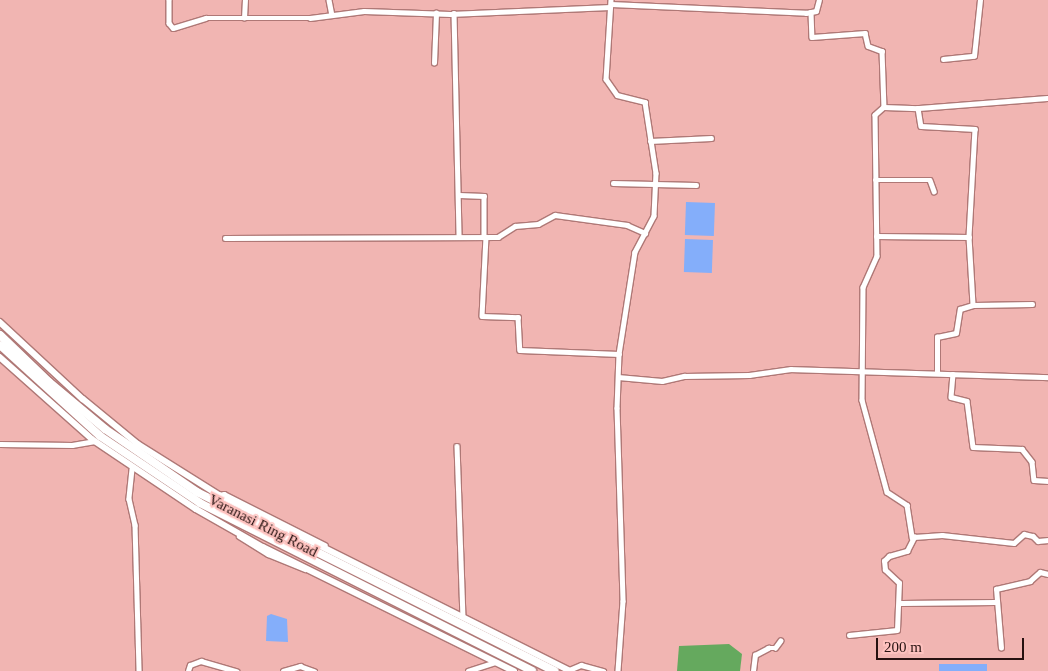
<!DOCTYPE html>
<html>
<head>
<meta charset="utf-8">
<style>
  body { margin:0 }
  #map { position:relative; width:1048px; height:671px; overflow:hidden; background:#f1b5b2; font-family:"Times New Roman",serif }
  div>[style] { position:absolute }
  [style*='--x'] { left:calc(var(--x)*1px); top:calc(var(--y)*1px); width:calc(var(--w)*1px); rotate:calc(var(--a)*1deg) }
  .green>* { inset:0; background:#65a95e }
  .water>* { inset:0; background:#84aefa; transform-origin:0 0 }
  .roads { filter:drop-shadow(1px 0 #af7876) drop-shadow(-1px 0 #af7876) drop-shadow(0 1px #af7876) drop-shadow(0 -1px #af7876) }
  .street>* { height:4.5px; margin:-2.25px; padding:0 2.25px; transform-origin:2.25px; border-radius:2.25px; background:#fff }
  .secondary>* { height:5.5px; margin:-2.75px; padding:0 2.75px; transform-origin:2.75px; border-radius:2.75px; background:#fff }
  .highway>* { height:8px; margin:-4px; padding:0 4px; transform-origin:4px; border-radius:4px; background:#fff }
  span { translate:-50% -50%; white-space:nowrap; text-align:center; line-height:1.15; -webkit-text-stroke:4.5px #fec2bf; paint-order:stroke }
  .street-label { font-size:15px; color:#261110 }
  .scale { position:absolute; left:876px; top:638px; width:148px; height:22px; box-sizing:border-box; border:2px solid #261110; border-top:0; padding-left:6px; font-size:15px; line-height:18px; white-space:nowrap; color:#261110; -webkit-text-stroke:4px #fec2bf; paint-order:stroke }
</style>
</head>
<body>
<div id="map">
  <div class="green">
    <i style="clip-path:polygon(729px 644px,742px 654px,740px 671px,677px 671px,679px 646px)"></i>
  </div>
  <div class="water">
    <i style="left:686px;top:202px;width:29px;height:33px;rotate:2deg"></i>
    <i style="left:685px;top:239px;width:28px;height:33px;rotate:2deg"></i>
    <i style="clip-path:polygon(271px 614px,287px 619px,288px 642px,266px 641px,267px 616px)"></i>
    <i style="left:939px;top:664px;width:48px;height:7px"></i>
  </div>
  <div class="roads">
    <div class="street">
      <i style="--x:169;--y:0;--w:23;--a:90"></i>
      <i style="--x:169;--y:23;--w:6;--a:51"></i>
      <i style="--x:173;--y:28;--w:34;--a:-17"></i>
      <i style="--x:206;--y:18;--w:104;--a:0"></i>
      <i style="--x:310;--y:18;--w:54;--a:-7.4"></i>
      <i style="--x:364;--y:11;--w:86;--a:2"></i>
      <i style="--x:450;--y:14;--w:160;--a:-2.5"></i>
      <i style="--x:329;--y:0;--w:15;--a:79"></i>
      <i style="--x:611;--y:0;--w:79;--a:93.6"></i>
      <i style="--x:606;--y:79;--w:19;--a:55"></i>
      <i style="--x:617;--y:95;--w:29;--a:14"></i>
      <i style="--x:645;--y:102;--w:72;--a:81.2"></i>
      <i style="--x:656;--y:173;--w:43;--a:92.7"></i>
      <i style="--x:654;--y:216;--w:41;--a:117.8"></i>
      <i style="--x:635;--y:252;--w:103;--a:98.9"></i>
      <i style="--x:619;--y:354;--w:54;--a:92.1"></i>
      <i style="--x:617;--y:408;--w:193;--a:88.2"></i>
      <i style="--x:623;--y:601;--w:70;--a:94.1"></i>
      <i style="--x:611;--y:4;--w:195;--a:2.6"></i>
      <i style="--x:806;--y:13;--w:10;--a:-11"></i>
      <i style="--x:816;--y:11;--w:11;--a:-75"></i>
      <i style="--x:811;--y:12;--w:25;--a:88"></i>
      <i style="--x:812;--y:37;--w:53;--a:-4.3"></i>
      <i style="--x:865;--y:33;--w:13;--a:77"></i>
      <i style="--x:868;--y:46;--w:15;--a:20"></i>
      <i style="--x:882;--y:51;--w:56;--a:88"></i>
      <i style="--x:884;--y:107;--w:12;--a:138"></i>
      <i style="--x:875;--y:115;--w:141;--a:89.2"></i>
      <i style="--x:877;--y:256;--w:34;--a:114"></i>
      <i style="--x:863;--y:287;--w:113;--a:90.5"></i>
      <i style="--x:862;--y:400;--w:95;--a:74.8"></i>
      <i style="--x:887;--y:492;--w:24;--a:33"></i>
      <i style="--x:907;--y:505;--w:33;--a:81"></i>
      <i style="--x:454;--y:13;--w:224;--a:88.7"></i>
      <i style="--x:244;--y:18;--w:18;--a:-87"></i>
      <i style="--x:943;--y:59;--w:31;--a:-6"></i>
      <i style="--x:974;--y:56;--w:56;--a:-83.9"></i>
      <i style="--x:434;--y:63;--w:50;--a:-87.7"></i>
      <i style="--x:884;--y:107;--w:34;--a:2"></i>
      <i style="--x:918;--y:108;--w:18;--a:81"></i>
      <i style="--x:921;--y:126;--w:54;--a:3.2"></i>
      <i style="--x:975;--y:129;--w:108;--a:93.2"></i>
      <i style="--x:969;--y:237;--w:68;--a:86.6"></i>
      <i style="--x:973;--y:305;--w:59;--a:-1"></i>
      <i style="--x:918;--y:108;--w:130;--a:-4.4"></i>
      <i style="--x:650;--y:141;--w:61;--a:-2.8"></i>
      <i style="--x:875;--y:180;--w:55;--a:0"></i>
      <i style="--x:930;--y:180;--w:12;--a:70"></i>
      <i style="--x:613;--y:183;--w:83;--a:1.4"></i>
      <i style="--x:459;--y:195;--w:25;--a:2"></i>
      <i style="--x:484;--y:196;--w:41;--a:90"></i>
      <i style="--x:876;--y:236;--w:93;--a:0.6"></i>
      <i style="--x:486;--y:237;--w:79;--a:92.9"></i>
      <i style="--x:482;--y:316;--w:36;--a:2"></i>
      <i style="--x:518;--y:317;--w:33;--a:87"></i>
      <i style="--x:520;--y:350;--w:99;--a:2.3"></i>
      <i style="--x:225;--y:238;--w:273;--a:-0.2"></i>
      <i style="--x:498;--y:237;--w:20;--a:-33"></i>
      <i style="--x:515;--y:226;--w:23;--a:-5"></i>
      <i style="--x:538;--y:224;--w:19;--a:-28"></i>
      <i style="--x:555;--y:215;--w:73;--a:7.9"></i>
      <i style="--x:627;--y:225;--w:20;--a:24"></i>
      <i style="--x:937;--y:373;--w:36;--a:-90"></i>
      <i style="--x:937;--y:337;--w:19;--a:-12"></i>
      <i style="--x:956;--y:333;--w:24;--a:-81"></i>
      <i style="--x:960;--y:309;--w:14;--a:-17"></i>
      <i style="--x:953;--y:374;--w:23;--a:95"></i>
      <i style="--x:951;--y:397;--w:16;--a:14"></i>
      <i style="--x:967;--y:401;--w:46;--a:82.6"></i>
      <i style="--x:973;--y:447;--w:49;--a:2.3"></i>
      <i style="--x:1022;--y:449;--w:16;--a:52"></i>
      <i style="--x:1032;--y:462;--w:18;--a:84"></i>
      <i style="--x:1034;--y:480;--w:14;--a:4"></i>
      <i style="--x:618;--y:377;--w:44;--a:5.2"></i>
      <i style="--x:662;--y:381;--w:23;--a:-13"></i>
      <i style="--x:684;--y:376;--w:65;--a:-0.9"></i>
      <i style="--x:749;--y:375;--w:42;--a:-8.1"></i>
      <i style="--x:791;--y:369;--w:257;--a:1.8"></i>
      <i style="--x:0;--y:444;--w:72;--a:0.8"></i>
      <i style="--x:72;--y:445;--w:23;--a:-10"></i>
      <i style="--x:457;--y:446;--w:169;--a:88"></i>
      <i style="--x:132;--y:469;--w:30;--a:96"></i>
      <i style="--x:129;--y:499;--w:27;--a:77"></i>
      <i style="--x:135;--y:525;--w:146;--a:88.4"></i>
      <i style="--x:219;--y:495;--w:5;--a:-11"></i>
      <i style="--x:224;--y:494;--w:113;--a:26.8"></i>
      <i style="--x:239;--y:536;--w:34;--a:32"></i>
      <i style="--x:268;--y:554;--w:40;--a:22"></i>
      <i style="--x:901;--y:603;--w:94;--a:-0.6"></i>
      <i style="--x:849;--y:635;--w:48;--a:-5.9"></i>
      <i style="--x:897;--y:630;--w:47;--a:-87.6"></i>
      <i style="--x:899;--y:583;--w:19;--a:-137"></i>
      <i style="--x:885;--y:570;--w:9;--a:-96"></i>
      <i style="--x:884;--y:561;--w:7;--a:-45"></i>
      <i style="--x:889;--y:556;--w:19;--a:-16"></i>
      <i style="--x:907;--y:551;--w:16;--a:-63"></i>
      <i style="--x:914;--y:537;--w:28;--a:-4"></i>
      <i style="--x:942;--y:535;--w:72;--a:6.3"></i>
      <i style="--x:1014;--y:543;--w:13;--a:-42"></i>
      <i style="--x:1024;--y:534;--w:9;--a:13"></i>
      <i style="--x:1033;--y:536;--w:7;--a:45"></i>
      <i style="--x:1038;--y:541;--w:10;--a:-6"></i>
      <i style="--x:1001;--y:648;--w:59;--a:-94.8"></i>
      <i style="--x:996;--y:589;--w:35;--a:-13"></i>
      <i style="--x:1030;--y:581;--w:13;--a:-42"></i>
      <i style="--x:1040;--y:572;--w:8;--a:14"></i>
      <i style="--x:569;--y:670;--w:13;--a:-23"></i>
      <i style="--x:581;--y:665;--w:23;--a:15"></i>
      <i style="--x:188;--y:671;--w:6;--a:-72"></i>
      <i style="--x:190;--y:665;--w:12;--a:-20"></i>
      <i style="--x:201;--y:661;--w:37;--a:16"></i>
      <i style="--x:283;--y:671;--w:18;--a:-16"></i>
      <i style="--x:300;--y:666;--w:15;--a:20"></i>
      <i style="--x:468;--y:671;--w:28;--a:-18"></i>
      <i style="--x:753;--y:671;--w:16;--a:-83"></i>
      <i style="--x:755;--y:655;--w:15;--a:-28"></i>
      <i style="--x:768;--y:648;--w:7;--a:0"></i>
      <i style="--x:775;--y:648;--w:9;--a:-54"></i>
    </div>
    <div class="secondary">
      <i style="--x:0;--y:322;--w:113;--a:42.9"></i>
      <i style="--x:83;--y:399;--w:71;--a:39.3"></i>
      <i style="--x:138;--y:444;--w:96;--a:32.2"></i>
      <i style="--x:219;--y:495;--w:394;--a:26.6"></i>
      <i style="--x:0;--y:357;--w:123;--a:41.7"></i>
      <i style="--x:92;--y:439;--w:125;--a:33.9"></i>
      <i style="--x:196;--y:509;--w:77;--a:29.6"></i>
      <i style="--x:263;--y:547;--w:280;--a:26.3"></i>
    </div>
    <div class="highway">
      <i style="--x:0;--y:335;--w:68;--a:43.8"></i>
      <i style="--x:49;--y:382;--w:73;--a:40"></i>
      <i style="--x:105;--y:429;--w:112;--a:34.4"></i>
      <i style="--x:197;--y:492;--w:400;--a:26.6"></i>
      <i style="--x:0;--y:345;--w:135;--a:42.3"></i>
      <i style="--x:100;--y:436;--w:120;--a:33.8"></i>
      <i style="--x:200;--y:503;--w:372;--a:26.8"></i>
    </div>
  </div>
  <div class="street-label">
    <span style="left:263px;top:526px;rotate:27deg">Varanasi Ring Road</span>
  </div>
  <div class="scale">200 m</div>
</div>
</body>
</html>
